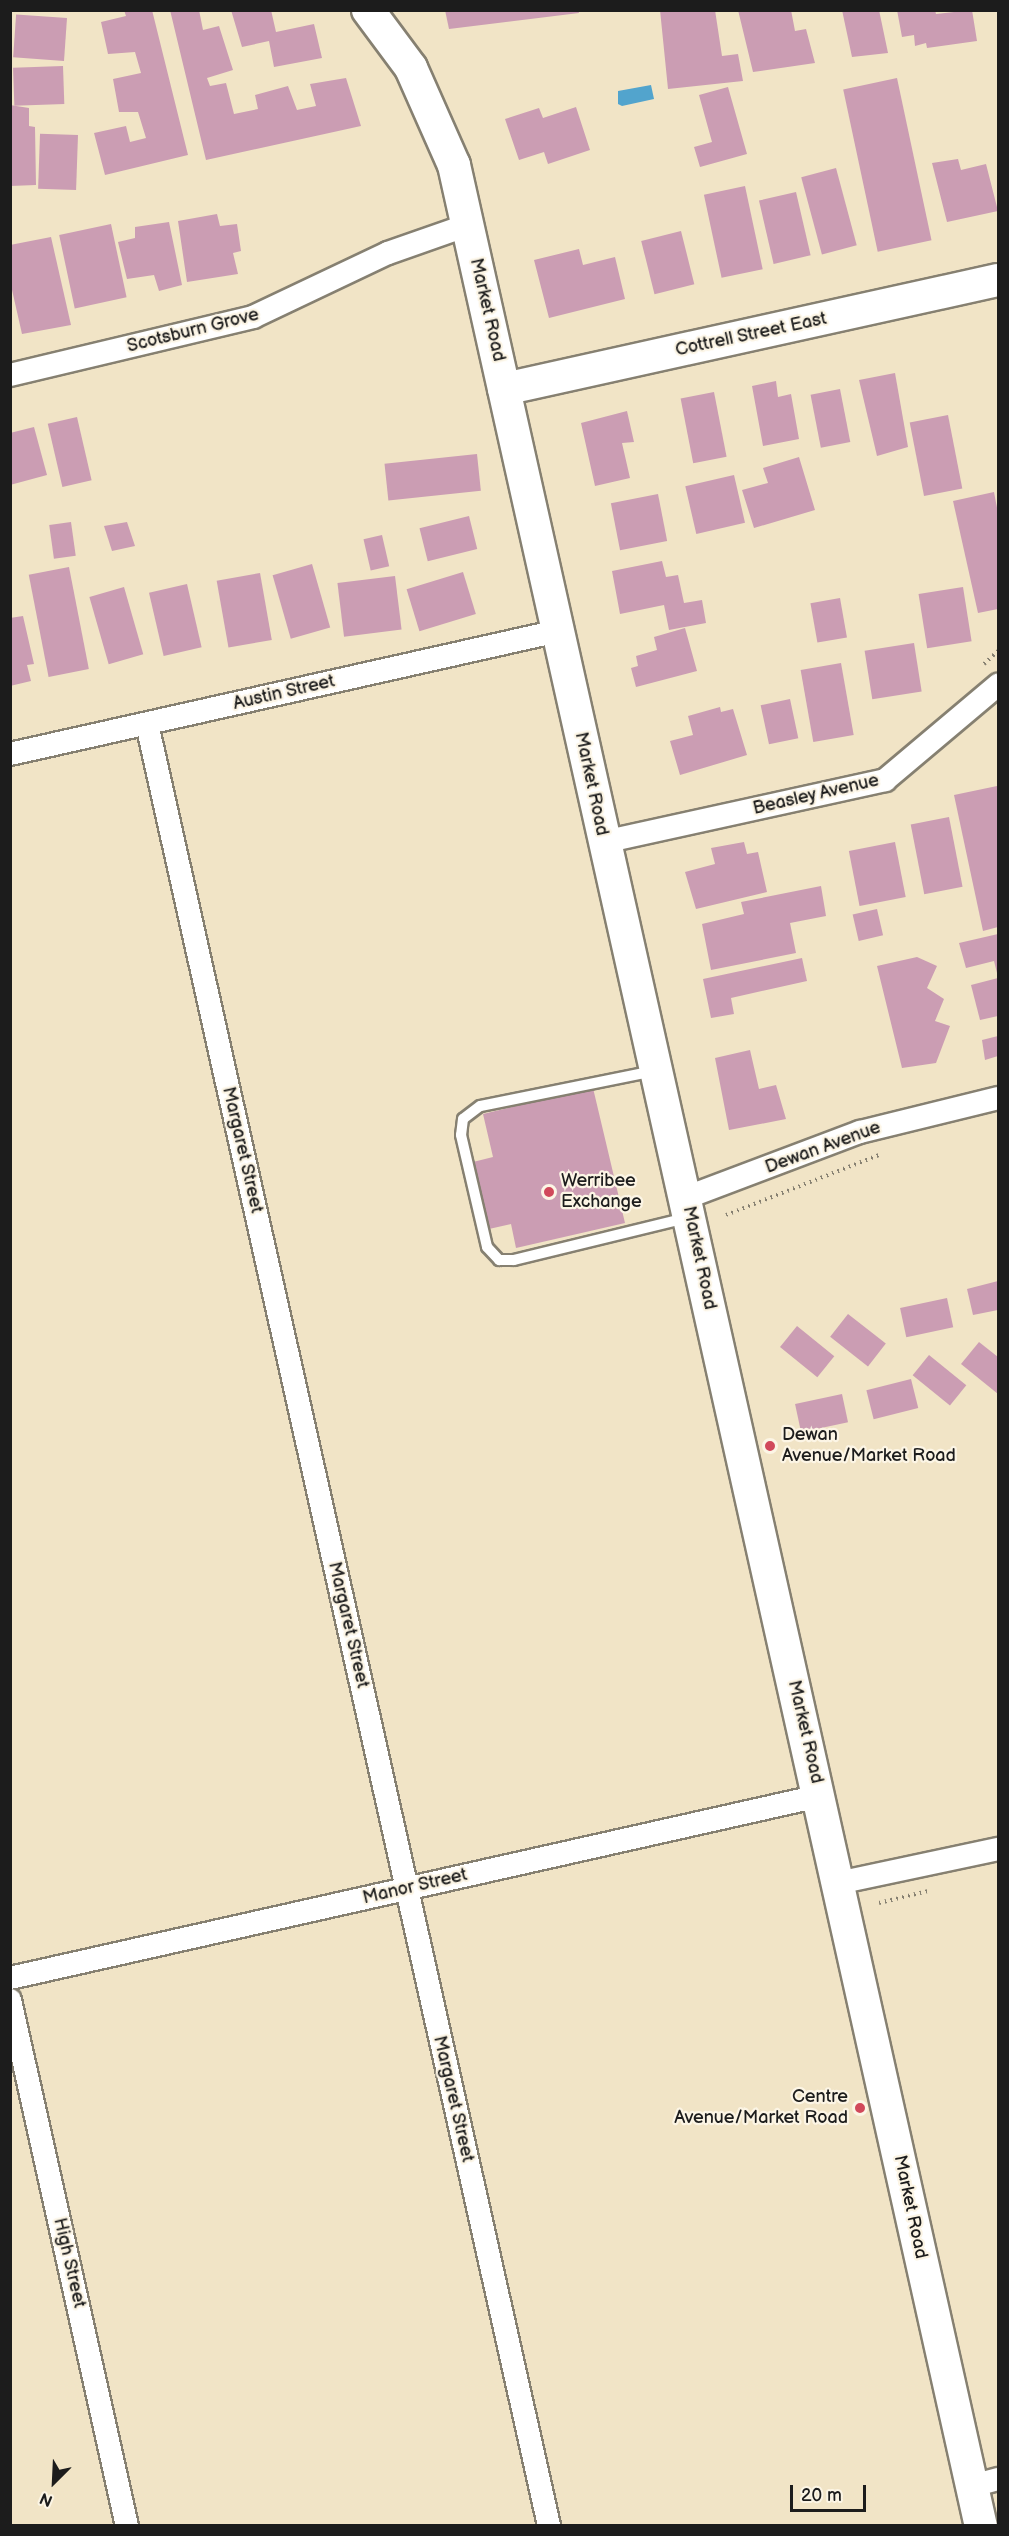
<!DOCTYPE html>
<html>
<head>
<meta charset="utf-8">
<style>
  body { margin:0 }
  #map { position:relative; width:1009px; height:2536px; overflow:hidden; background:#f1e4c6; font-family:"Balsamiq Sans",sans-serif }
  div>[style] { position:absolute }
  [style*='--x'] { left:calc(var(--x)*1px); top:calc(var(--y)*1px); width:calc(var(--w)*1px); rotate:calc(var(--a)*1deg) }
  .water>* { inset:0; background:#52a4cd }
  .building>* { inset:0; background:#cb9db3; transform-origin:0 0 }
  .path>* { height:4px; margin-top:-2px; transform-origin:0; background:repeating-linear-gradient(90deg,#868071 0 1.5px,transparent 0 6px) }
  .roads { filter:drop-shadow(2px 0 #868071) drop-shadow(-2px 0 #868071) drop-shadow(0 2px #868071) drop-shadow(0 -2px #868071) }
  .lane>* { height:10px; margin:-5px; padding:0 5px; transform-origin:5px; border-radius:5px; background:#fff }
  .street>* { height:22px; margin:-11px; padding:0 11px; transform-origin:11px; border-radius:11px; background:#fff }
  .secondary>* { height:32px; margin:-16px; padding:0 16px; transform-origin:16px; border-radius:16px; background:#fff }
  .dots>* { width:16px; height:16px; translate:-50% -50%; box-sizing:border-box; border:3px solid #fcf5e5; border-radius:50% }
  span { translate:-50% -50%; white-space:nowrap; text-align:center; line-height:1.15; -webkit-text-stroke:4.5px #fcf5e5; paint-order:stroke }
  .street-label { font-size:18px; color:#1c1c1c }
  .poi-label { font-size:18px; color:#1c1c1c }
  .left { translate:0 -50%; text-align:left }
  .right { translate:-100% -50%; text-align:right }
  .frame { position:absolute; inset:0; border:12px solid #1c1c1c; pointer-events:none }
  .north { position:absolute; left:24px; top:2452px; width:60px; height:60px; -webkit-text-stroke:4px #fcf5e5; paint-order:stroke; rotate:204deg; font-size:16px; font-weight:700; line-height:24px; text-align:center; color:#1c1c1c }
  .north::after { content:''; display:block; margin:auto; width:21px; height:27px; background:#1c1c1c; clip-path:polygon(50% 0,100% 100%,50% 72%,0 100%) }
  .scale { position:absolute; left:790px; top:2485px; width:76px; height:27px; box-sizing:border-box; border:3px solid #1c1c1c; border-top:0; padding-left:8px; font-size:18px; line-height:21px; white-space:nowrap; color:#1c1c1c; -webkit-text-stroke:4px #fcf5e5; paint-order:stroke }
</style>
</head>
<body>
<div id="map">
  <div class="water">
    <i style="clip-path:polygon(651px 85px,654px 99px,622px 106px,618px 104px,618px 91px)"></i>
  </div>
  <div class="building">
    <i style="clip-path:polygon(124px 10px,152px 10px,188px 155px,105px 175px,94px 133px,126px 126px,130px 142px,146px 138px,138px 112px,119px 112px,113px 79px,141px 73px,135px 52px,108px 54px,101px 22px,126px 16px)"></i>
    <i style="clip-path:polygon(170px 10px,199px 10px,203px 30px,219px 26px,233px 70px,207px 78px,210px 86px,226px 83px,234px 114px,258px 109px,255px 95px,288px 86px,297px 110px,316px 106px,310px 84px,346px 78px,361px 126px,206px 160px)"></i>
    <i style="clip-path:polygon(231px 10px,271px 10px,276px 32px,314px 24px,322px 58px,274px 67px,269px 41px,242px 47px)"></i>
    <i style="clip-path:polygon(445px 10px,578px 10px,579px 13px,449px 29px)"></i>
    <i style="clip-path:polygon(660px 10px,715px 10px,722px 56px,738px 54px,743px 81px,668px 89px)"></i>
    <i style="clip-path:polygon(738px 10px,791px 10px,795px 31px,806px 29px,815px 63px,753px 72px)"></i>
    <i style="clip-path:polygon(842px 10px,879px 10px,888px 53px,852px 57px)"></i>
    <i style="clip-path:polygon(897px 10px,935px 10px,936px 14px,972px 10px,977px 41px,927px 48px,926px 43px,915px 46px,914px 35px,902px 37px)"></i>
    <i style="left:67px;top:18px;width:43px;height:51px;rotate:94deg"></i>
    <i style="left:63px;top:66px;width:38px;height:50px;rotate:88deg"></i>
    <i style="left:897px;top:78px;width:166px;height:55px;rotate:78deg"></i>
    <i style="clip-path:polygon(728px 87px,747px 154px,700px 167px,694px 147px,712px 142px,699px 95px)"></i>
    <i style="clip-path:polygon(10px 105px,29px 108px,29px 126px,35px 127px,36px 185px,10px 186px)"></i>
    <i style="clip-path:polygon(576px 107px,590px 150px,548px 164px,544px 152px,519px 160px,505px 119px,539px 108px,543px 118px)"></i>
    <i style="left:78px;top:135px;width:55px;height:38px;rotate:92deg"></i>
    <i style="clip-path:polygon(958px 159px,961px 170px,986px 164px,998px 211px,947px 222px,932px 163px)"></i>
    <i style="left:836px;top:168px;width:80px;height:36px;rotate:75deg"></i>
    <i style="left:745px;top:186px;width:85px;height:42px;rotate:78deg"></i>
    <i style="left:796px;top:192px;width:65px;height:38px;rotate:77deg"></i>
    <i style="clip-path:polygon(217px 214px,220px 226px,237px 224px,241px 251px,233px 253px,238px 274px,187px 282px,178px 221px)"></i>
    <i style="clip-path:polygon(169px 222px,182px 285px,159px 291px,154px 275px,127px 279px,118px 242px,135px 238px,135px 227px)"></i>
    <i style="left:111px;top:224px;width:75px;height:53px;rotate:78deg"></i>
    <i style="left:681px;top:231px;width:55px;height:41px;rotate:76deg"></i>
    <i style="clip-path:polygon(51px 237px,71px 325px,22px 334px,10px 281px,10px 245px)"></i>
    <i style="clip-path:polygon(579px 249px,583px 265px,615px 257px,625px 299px,549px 318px,534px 260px)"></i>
    <i style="clip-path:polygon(895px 373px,908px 447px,877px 456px,859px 380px)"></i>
    <i style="clip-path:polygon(776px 381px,778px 397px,791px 394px,799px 439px,763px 446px,752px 386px)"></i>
    <i style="left:840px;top:389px;width:54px;height:30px;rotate:79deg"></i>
    <i style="left:714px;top:392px;width:66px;height:34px;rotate:79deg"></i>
    <i style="clip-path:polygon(627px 411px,634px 442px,622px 443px,630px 478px,595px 486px,581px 423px)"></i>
    <i style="left:948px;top:415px;width:75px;height:39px;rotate:79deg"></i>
    <i style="left:77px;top:417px;width:65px;height:30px;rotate:77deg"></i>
    <i style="clip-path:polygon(34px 427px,47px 475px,10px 485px,10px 433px)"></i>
    <i style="left:477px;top:454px;width:37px;height:93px;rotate:84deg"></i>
    <i style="clip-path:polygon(799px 457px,815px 510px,754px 528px,742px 490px,768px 483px,763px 468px)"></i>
    <i style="left:734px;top:475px;width:49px;height:50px;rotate:77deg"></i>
    <i style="clip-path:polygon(994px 492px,998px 513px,998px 609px,978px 613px,953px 501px)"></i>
    <i style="left:658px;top:494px;width:48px;height:48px;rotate:79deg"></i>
    <i style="left:469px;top:516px;width:34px;height:51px;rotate:76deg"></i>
    <i style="left:71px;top:522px;width:34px;height:22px;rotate:82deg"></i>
    <i style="clip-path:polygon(127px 522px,135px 546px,112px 551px,104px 526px)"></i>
    <i style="left:382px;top:535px;width:32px;height:19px;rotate:77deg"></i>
    <i style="clip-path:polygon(662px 561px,666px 577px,678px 575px,684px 603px,702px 600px,706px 623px,669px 630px,664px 605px,620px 614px,612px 571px)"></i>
    <i style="left:312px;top:564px;width:66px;height:41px;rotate:74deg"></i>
    <i style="left:69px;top:567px;width:104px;height:41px;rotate:79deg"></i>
    <i style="left:463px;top:572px;width:44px;height:59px;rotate:73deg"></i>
    <i style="left:260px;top:573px;width:68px;height:44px;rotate:80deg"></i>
    <i style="left:395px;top:576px;width:54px;height:58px;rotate:83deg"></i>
    <i style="left:187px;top:584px;width:65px;height:39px;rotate:77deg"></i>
    <i style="left:124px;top:587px;width:70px;height:36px;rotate:74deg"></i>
    <i style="left:963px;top:587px;width:55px;height:45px;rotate:81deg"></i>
    <i style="left:840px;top:598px;width:40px;height:30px;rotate:80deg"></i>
    <i style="clip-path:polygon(23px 616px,34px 664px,27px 665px,31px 681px,10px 686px,10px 618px)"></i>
    <i style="clip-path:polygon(685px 628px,697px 671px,636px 687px,631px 668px,638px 666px,636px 656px,657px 650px,654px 637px)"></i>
    <i style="left:914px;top:643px;width:49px;height:50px;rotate:81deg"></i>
    <i style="left:841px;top:663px;width:73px;height:41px;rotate:80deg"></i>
    <i style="left:790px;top:699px;width:40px;height:30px;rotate:78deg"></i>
    <i style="clip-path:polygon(720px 707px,721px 712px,733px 709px,747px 755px,680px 775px,670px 741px,693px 735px,688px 716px)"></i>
    <i style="clip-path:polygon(997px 786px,998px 927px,983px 931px,954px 795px)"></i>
    <i style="left:949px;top:817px;width:71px;height:39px;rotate:79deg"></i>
    <i style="clip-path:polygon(744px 842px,747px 854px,758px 852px,767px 892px,696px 909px,685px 872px,715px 864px,711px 848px)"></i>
    <i style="left:895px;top:842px;width:56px;height:47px;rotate:79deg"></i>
    <i style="clip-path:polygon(821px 886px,826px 916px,790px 923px,796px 953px,711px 970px,702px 924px,744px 914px,741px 902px)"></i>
    <i style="left:877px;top:909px;width:27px;height:25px;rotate:77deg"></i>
    <i style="clip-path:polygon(998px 934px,998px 977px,994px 961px,966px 968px,959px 943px)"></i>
    <i style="clip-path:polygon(917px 957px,937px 966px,927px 988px,944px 999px,935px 1021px,950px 1026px,936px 1063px,902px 1068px,877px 966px)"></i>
    <i style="clip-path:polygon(802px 958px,807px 981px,731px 998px,734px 1014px,711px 1018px,703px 979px)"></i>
    <i style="clip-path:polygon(998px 978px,998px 1016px,980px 1020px,971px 985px)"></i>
    <i style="clip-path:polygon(998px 1036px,998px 1056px,985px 1060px,982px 1040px)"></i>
    <i style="clip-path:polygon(750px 1050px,759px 1089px,776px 1085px,786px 1119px,729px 1130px,715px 1058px)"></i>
    <i style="clip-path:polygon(593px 1088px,625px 1223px,516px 1248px,511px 1224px,489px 1229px,473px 1162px,493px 1157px,483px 1114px)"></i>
    <i style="clip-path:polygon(998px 1281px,998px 1310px,973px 1315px,967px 1289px)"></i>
    <i style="left:947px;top:1298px;width:30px;height:48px;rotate:78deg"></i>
    <i style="left:848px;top:1314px;width:48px;height:29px;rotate:38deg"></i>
    <i style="left:797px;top:1326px;width:48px;height:27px;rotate:39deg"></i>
    <i style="clip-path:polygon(979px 1342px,998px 1357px,998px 1394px,961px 1364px)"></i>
    <i style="left:929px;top:1355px;width:48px;height:26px;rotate:39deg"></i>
    <i style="left:911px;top:1379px;width:30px;height:46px;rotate:76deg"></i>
    <i style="left:842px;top:1394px;width:29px;height:48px;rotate:78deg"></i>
  </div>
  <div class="path">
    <i style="--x:984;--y:664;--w:19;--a:-43"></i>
    <i style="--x:726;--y:1215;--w:164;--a:-21.4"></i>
    <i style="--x:879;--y:1903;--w:50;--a:-13.8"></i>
  </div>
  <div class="roads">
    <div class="lane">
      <i style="--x:654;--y:1071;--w:177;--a:168.6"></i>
      <i style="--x:480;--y:1106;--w:21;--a:143"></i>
      <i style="--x:463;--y:1119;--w:16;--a:97"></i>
      <i style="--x:461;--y:1135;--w:115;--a:76.9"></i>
      <i style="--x:487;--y:1247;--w:18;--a:47"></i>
      <i style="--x:499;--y:1260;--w:15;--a:0"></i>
      <i style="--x:514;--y:1260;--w:177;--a:-13.7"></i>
    </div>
    <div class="street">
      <i style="--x:10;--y:375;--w:250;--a:-13.4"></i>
      <i style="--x:253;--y:317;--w:149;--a:-25.4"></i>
      <i style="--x:388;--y:253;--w:85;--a:-19.3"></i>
      <i style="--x:147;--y:724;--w:1846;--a:77.42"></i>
      <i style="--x:10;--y:754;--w:562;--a:-12.65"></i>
      <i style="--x:604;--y:842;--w:288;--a:-12.4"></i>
      <i style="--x:885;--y:780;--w:148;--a:-40.1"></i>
      <i style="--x:685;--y:1198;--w:187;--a:-20.7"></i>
      <i style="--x:860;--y:1132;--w:142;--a:-13.8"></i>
      <i style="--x:838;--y:1883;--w:164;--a:-12"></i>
      <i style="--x:10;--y:1978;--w:829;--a:-12.68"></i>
      <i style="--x:10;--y:2000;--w:539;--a:77.46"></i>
      <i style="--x:972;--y:2486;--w:27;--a:-15"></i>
    </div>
    <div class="secondary">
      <i style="--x:368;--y:10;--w:72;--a:53.4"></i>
      <i style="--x:411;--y:68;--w:106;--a:66.1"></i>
      <i style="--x:454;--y:165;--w:2419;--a:77.42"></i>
      <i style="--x:504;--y:389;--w:506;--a:-12.44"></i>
    </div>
  </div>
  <div class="dots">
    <i style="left:549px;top:1192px;background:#d1495b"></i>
    <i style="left:770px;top:1446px;background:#d1495b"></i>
    <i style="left:860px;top:2108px;background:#d1495b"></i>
  </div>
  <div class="street-label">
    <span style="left:487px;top:310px;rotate:77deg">Market Road</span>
    <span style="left:193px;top:331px;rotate:-14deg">Scotsburn Grove</span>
    <span style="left:751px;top:335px;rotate:-12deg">Cottrell Street East</span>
    <span style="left:284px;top:693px;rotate:-13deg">Austin Street</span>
    <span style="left:591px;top:784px;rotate:78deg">Market Road</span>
    <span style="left:816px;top:795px;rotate:-13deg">Beasley Avenue</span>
    <span style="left:823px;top:1148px;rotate:-20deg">Dewan Avenue</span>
    <span style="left:242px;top:1150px;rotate:77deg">Margaret Street</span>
    <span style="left:699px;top:1258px;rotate:78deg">Market Road</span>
    <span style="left:348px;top:1625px;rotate:77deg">Margaret Street</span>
    <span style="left:805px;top:1732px;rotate:77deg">Market Road</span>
    <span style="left:415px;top:1887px;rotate:-13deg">Manor Street</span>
    <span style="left:453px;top:2099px;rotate:77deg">Margaret Street</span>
    <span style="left:910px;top:2207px;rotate:78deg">Market Road</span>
    <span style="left:69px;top:2263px;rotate:77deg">High Street</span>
  </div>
  <div class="poi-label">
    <span class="left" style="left:561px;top:1192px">Werribee<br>Exchange</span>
    <span class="left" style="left:782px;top:1446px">Dewan<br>Avenue/Market Road</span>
    <span class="right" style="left:848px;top:2108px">Centre<br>Avenue/Market Road</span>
  </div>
  <div class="frame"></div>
  <div class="north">N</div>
  <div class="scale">20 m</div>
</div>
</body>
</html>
